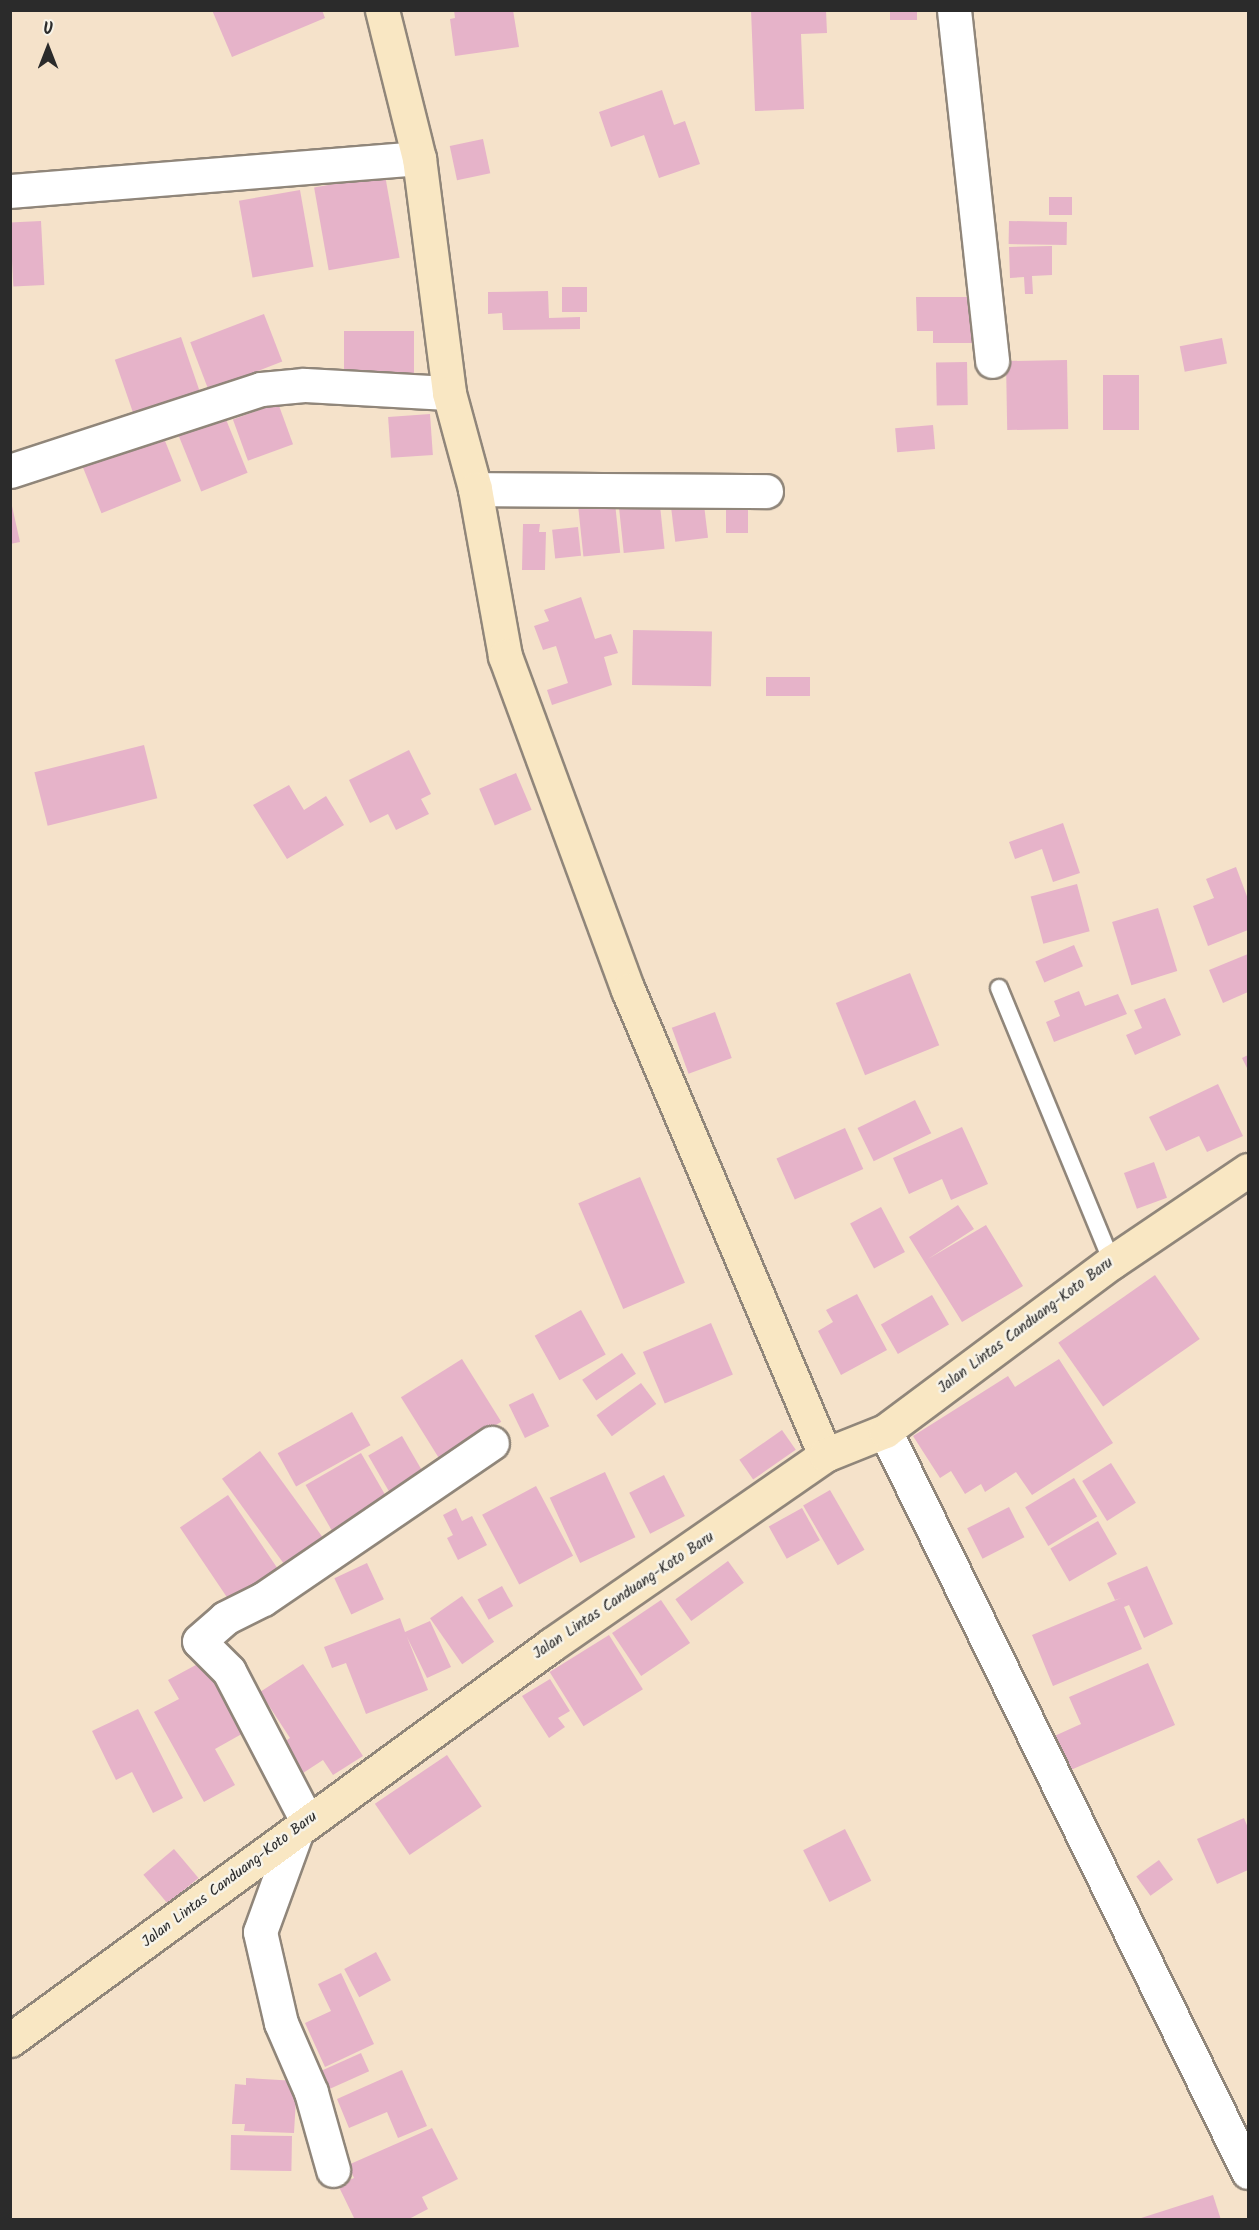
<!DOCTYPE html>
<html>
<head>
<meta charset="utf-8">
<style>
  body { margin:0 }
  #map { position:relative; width:1259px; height:2230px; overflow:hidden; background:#f5e2ca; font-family:Kalam,sans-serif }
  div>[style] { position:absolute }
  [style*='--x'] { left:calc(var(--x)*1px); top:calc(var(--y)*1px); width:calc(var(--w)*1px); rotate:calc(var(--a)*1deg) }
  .building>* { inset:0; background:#e6b3c9; transform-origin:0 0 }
  .roads { filter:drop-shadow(2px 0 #90867a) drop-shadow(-2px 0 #90867a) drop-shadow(0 2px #90867a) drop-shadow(0 -2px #90867a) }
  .lane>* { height:16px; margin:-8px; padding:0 8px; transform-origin:8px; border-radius:8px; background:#fff }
  .street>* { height:33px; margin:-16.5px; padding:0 16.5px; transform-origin:16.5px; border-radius:16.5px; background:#fff }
  .secondary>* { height:33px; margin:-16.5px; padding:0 16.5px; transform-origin:16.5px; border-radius:16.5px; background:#f9e7c3 }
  span { translate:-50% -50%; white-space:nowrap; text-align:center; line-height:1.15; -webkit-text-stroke:5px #f7f3e8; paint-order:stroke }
  .street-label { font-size:15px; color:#2b2b2b }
  .frame { position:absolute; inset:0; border:12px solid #2b2b2b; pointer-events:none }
  .north { position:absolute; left:18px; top:18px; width:60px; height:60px; -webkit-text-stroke:4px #f7f3e8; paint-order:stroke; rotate:0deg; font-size:16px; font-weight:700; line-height:24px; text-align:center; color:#2b2b2b }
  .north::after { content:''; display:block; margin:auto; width:21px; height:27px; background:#2b2b2b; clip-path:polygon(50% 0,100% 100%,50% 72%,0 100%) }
</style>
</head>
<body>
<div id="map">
  <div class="building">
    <i style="clip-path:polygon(212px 10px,322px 10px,325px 18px,232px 57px)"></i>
    <i style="clip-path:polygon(454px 10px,513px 10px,519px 47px,455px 56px,450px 19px,455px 18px)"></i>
    <i style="clip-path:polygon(751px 10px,826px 10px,827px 33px,801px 34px,804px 109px,755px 111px)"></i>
    <i style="left:890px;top:10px;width:27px;height:10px"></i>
    <i style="clip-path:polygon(662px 90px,674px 125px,685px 121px,700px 164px,659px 178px,644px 135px,611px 147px,599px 112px)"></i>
    <i style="left:483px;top:139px;width:35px;height:34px;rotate:78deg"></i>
    <i style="left:385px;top:175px;width:84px;height:72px;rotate:80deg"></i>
    <i style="left:300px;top:190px;width:78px;height:62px;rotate:80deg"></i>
    <i style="left:1049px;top:197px;width:23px;height:18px"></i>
    <i style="left:41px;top:221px;width:64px;height:31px;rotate:87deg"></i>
    <i style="left:1009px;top:221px;width:58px;height:23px;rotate:1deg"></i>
    <i style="clip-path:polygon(1052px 246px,1052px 275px,1032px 276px,1033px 294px,1025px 294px,1024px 277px,1010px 278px,1009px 247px)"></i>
    <i style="left:562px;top:287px;width:25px;height:25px"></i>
    <i style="clip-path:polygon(548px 291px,549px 318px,580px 317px,580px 329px,503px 330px,502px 313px,488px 314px,488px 292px)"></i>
    <i style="clip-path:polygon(916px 297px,972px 297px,973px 343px,933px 343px,933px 331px,917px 331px)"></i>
    <i style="left:264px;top:314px;width:51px;height:79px;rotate:69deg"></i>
    <i style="left:344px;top:331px;width:70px;height:50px"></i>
    <i style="left:181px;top:337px;width:60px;height:70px;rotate:71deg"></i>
    <i style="left:1222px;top:338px;width:26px;height:43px;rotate:79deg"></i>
    <i style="left:1067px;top:360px;width:69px;height:61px;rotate:89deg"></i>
    <i style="left:967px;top:362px;width:43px;height:31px;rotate:89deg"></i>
    <i style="left:1103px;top:375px;width:36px;height:55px"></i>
    <i style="left:278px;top:403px;width:44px;height:48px;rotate:70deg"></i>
    <i style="left:221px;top:407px;width:71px;height:50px;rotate:68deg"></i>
    <i style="left:430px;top:414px;width:41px;height:42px;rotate:86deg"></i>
    <i style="left:933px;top:425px;width:24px;height:38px;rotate:85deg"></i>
    <i style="left:161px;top:431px;width:54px;height:86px;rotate:68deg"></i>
    <i style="left:659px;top:496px;width:53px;height:41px;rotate:84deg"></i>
    <i style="clip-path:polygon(10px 497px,20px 542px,10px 544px)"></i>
    <i style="left:615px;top:503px;width:50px;height:37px;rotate:84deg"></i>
    <i style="left:704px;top:505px;width:33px;height:33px;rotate:83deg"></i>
    <i style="left:748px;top:510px;width:23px;height:22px;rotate:90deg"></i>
    <i style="clip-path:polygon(523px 524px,540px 524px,539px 532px,546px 532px,545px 570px,522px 570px)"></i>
    <i style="left:578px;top:527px;width:29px;height:26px;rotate:84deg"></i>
    <i style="clip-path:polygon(581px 597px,595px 639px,611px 634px,618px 653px,604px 657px,612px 685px,552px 705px,547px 690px,568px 683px,556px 646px,543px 650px,534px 626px,549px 621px,544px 610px)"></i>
    <i style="left:633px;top:630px;width:79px;height:55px;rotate:1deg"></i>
    <i style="left:810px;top:677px;width:19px;height:44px;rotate:90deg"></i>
    <i style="left:144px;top:745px;width:55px;height:113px;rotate:76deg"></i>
    <i style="clip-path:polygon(409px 750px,431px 794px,421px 799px,429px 814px,396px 830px,388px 814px,370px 823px,349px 780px)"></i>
    <i style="left:516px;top:773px;width:40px;height:40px;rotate:67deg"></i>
    <i style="clip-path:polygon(289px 785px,304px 810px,326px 796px,344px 825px,287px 859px,253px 805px)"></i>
    <i style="clip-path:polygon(1063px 823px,1080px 873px,1053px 882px,1042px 849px,1015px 859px,1009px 842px)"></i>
    <i style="clip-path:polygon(1236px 867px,1248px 899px,1248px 930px,1208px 946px,1193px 906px,1214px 898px,1206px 879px)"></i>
    <i style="left:1077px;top:884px;width:49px;height:48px;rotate:75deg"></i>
    <i style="left:1158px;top:908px;width:66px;height:48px;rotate:73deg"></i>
    <i style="left:1074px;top:945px;width:23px;height:42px;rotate:67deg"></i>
    <i style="clip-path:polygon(1248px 954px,1248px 992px,1223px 1003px,1209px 970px)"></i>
    <i style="left:910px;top:973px;width:78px;height:80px;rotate:68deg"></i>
    <i style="clip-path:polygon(1079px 991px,1085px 1006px,1118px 994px,1127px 1014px,1054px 1042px,1046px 1022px,1060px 1016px,1054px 1001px)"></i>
    <i style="clip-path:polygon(1165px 998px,1181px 1035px,1135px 1055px,1126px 1035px,1142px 1028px,1134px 1010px)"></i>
    <i style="left:715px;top:1012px;width:49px;height:46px;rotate:70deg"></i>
    <i style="clip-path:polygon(1248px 1055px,1248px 1070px,1242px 1058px)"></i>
    <i style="clip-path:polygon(1218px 1084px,1243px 1136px,1207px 1152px,1199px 1136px,1166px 1151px,1149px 1117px)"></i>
    <i style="left:915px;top:1100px;width:37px;height:64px;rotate:64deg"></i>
    <i style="clip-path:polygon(962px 1127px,988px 1184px,951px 1200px,942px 1179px,909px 1194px,893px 1158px)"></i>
    <i style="left:845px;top:1128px;width:45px;height:75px;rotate:66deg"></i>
    <i style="left:1154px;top:1162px;width:38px;height:32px;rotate:70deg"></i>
    <i style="left:640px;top:1177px;width:115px;height:67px;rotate:67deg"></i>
    <i style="clip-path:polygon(958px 1205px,974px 1229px,928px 1259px,986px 1225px,1023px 1286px,962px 1322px,909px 1237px)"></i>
    <i style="left:881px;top:1207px;width:51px;height:35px;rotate:62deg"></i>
    <i style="left:1155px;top:1275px;width:78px;height:118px;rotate:55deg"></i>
    <i style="clip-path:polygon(857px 1294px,887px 1350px,841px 1375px,818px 1331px,833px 1322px,826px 1310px)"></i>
    <i style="left:932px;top:1295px;width:34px;height:59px;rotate:60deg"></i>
    <i style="left:581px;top:1310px;width:51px;height:53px;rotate:61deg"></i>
    <i style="left:711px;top:1323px;width:56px;height:74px;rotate:67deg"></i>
    <i style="left:622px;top:1353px;width:25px;height:48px;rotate:56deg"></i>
    <i style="left:462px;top:1359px;width:74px;height:72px;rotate:58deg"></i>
    <i style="clip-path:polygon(1059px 1359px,1113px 1443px,1032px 1495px,1016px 1472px,985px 1492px,981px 1484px,965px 1494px,951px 1471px,940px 1478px,913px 1436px,1008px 1376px,1015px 1387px)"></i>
    <i style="left:641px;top:1383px;width:26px;height:55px;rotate:54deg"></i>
    <i style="left:533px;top:1393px;width:37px;height:27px;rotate:64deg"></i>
    <i style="left:352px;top:1412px;width:38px;height:85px;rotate:61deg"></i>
    <i style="left:782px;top:1430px;width:24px;height:52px;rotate:55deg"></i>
    <i style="left:402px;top:1436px;width:42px;height:39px;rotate:60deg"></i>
    <i style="left:260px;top:1451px;width:109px;height:47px;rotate:54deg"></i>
    <i style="left:361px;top:1453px;width:58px;height:64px;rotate:60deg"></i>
    <i style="left:1111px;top:1463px;width:47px;height:34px;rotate:58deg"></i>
    <i style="left:605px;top:1472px;width:72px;height:61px;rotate:65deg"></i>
    <i style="left:664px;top:1475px;width:46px;height:39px;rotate:63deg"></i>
    <i style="left:1074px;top:1478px;width:45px;height:57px;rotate:59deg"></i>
    <i style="left:536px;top:1486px;width:79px;height:61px;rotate:62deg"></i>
    <i style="left:830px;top:1490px;width:69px;height:31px;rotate:60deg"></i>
    <i style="left:228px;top:1495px;width:92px;height:58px;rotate:56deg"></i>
    <i style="left:1009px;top:1507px;width:34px;height:47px;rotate:63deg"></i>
    <i style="clip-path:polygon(456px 1508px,462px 1521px,472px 1516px,487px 1545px,458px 1560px,447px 1538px,453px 1535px,443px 1515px)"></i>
    <i style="left:802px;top:1508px;width:37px;height:38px;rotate:61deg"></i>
    <i style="left:1098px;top:1521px;width:38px;height:55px;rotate:60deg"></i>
    <i style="left:728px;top:1561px;width:27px;height:65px;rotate:54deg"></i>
    <i style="left:367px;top:1563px;width:40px;height:36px;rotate:65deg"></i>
    <i style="clip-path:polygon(1147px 1566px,1173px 1624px,1144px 1638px,1129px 1605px,1124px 1607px,1142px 1649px,1053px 1686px,1032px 1635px,1121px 1598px,1115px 1600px,1107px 1583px)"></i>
    <i style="left:502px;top:1586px;width:23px;height:28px;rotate:61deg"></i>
    <i style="left:462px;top:1596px;width:56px;height:39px;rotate:55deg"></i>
    <i style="left:661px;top:1600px;width:52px;height:59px;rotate:56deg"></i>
    <i style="clip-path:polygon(400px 1618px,405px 1632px,430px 1621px,451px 1667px,427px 1678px,407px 1637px,428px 1690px,366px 1714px,346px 1663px,332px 1668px,324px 1647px)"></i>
    <i style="left:609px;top:1635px;width:64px;height:70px;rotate:58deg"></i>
    <i style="clip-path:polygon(207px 1659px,247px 1731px,215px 1749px,235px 1785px,204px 1802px,154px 1712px,179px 1699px,168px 1680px)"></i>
    <i style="clip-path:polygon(1148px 1663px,1175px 1725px,1066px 1772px,1050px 1738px,1081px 1724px,1069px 1697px)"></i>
    <i style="clip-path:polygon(303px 1664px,363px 1756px,333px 1775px,323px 1760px,300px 1775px,280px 1745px,290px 1738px,260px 1692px)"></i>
    <i style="clip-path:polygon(550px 1679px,570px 1711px,558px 1718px,565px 1727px,549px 1738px,522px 1696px)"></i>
    <i style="clip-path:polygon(138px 1709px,183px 1798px,153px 1813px,132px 1772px,116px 1780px,92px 1731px)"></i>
    <i style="left:447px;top:1755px;width:62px;height:87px;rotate:56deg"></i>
    <i style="clip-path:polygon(1244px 1818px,1248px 1828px,1248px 1870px,1217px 1884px,1197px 1839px)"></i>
    <i style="left:845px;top:1829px;width:58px;height:47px;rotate:63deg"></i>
    <i style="left:174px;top:1849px;width:38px;height:40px;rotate:50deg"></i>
    <i style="left:1159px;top:1860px;width:24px;height:28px;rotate:54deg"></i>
    <i style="left:376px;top:1952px;width:32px;height:36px;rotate:62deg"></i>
    <i style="clip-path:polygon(341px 1973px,374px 2044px,325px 2067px,305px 2023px,331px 2011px,318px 1984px)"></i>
    <i style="left:361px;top:2053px;width:20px;height:52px;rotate:66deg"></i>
    <i style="clip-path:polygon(402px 2070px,427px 2126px,398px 2138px,387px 2112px,349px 2128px,337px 2099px)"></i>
    <i style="clip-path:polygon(246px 2078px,297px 2081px,294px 2133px,244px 2131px,245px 2124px,232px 2124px,235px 2084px,246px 2085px)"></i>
    <i style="clip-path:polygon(432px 2128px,458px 2179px,422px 2197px,428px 2209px,407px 2220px,355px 2220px,338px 2185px,354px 2178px,348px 2165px)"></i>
    <i style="left:231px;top:2135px;width:61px;height:35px;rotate:1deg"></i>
    <i style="clip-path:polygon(1213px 2195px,1221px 2220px,1138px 2220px,1138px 2219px)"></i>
  </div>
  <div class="roads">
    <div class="lane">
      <i style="--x:999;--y:988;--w:296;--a:67.6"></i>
    </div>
    <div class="street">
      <i style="--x:954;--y:10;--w:353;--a:83.8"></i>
      <i style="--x:10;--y:191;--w:410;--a:-4.6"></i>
      <i style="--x:10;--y:471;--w:264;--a:-18.1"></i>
      <i style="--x:261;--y:389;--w:43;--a:-5.3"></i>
      <i style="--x:304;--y:385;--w:145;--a:3.2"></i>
      <i style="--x:475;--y:489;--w:291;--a:0.4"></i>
      <i style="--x:885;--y:1431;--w:825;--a:63.9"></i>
      <i style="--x:307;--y:1821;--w:169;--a:-117.5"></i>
      <i style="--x:229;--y:1671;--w:42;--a:-135"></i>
      <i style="--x:199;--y:1641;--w:35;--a:-41"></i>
      <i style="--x:225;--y:1618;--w:42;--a:-26.6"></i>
      <i style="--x:263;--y:1599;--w:277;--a:-34.3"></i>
      <i style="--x:296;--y:1833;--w:105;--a:110"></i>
      <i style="--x:260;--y:1932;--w:93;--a:77"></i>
      <i style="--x:281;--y:2023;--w:75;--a:66.5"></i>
      <i style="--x:311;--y:2092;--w:81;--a:74.2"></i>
    </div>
    <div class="secondary">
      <i style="--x:382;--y:10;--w:153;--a:76"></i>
      <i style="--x:419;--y:158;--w:237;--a:82.7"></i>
      <i style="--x:449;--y:393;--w:99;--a:74.8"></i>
      <i style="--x:475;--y:489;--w:170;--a:79.8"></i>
      <i style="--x:505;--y:656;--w:356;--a:69.8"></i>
      <i style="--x:628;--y:990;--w:505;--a:67.04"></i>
      <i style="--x:10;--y:2040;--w:670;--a:-36.13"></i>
      <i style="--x:551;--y:1645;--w:333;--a:-34.7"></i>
      <i style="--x:825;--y:1455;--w:65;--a:-21.8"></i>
      <i style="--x:885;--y:1431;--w:283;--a:-36.7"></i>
      <i style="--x:1112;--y:1262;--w:164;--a:-34.1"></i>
    </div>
  </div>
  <div class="street-label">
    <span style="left:1026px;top:1326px;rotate:-37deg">Jalan Lintas Canduang-Koto Baru</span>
    <span style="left:624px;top:1596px;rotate:-34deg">Jalan Lintas Canduang-Koto Baru</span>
    <span style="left:230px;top:1880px;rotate:-37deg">Jalan Lintas Canduang-Koto Baru</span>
  </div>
  <div class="frame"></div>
  <div class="north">U</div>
</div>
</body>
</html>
